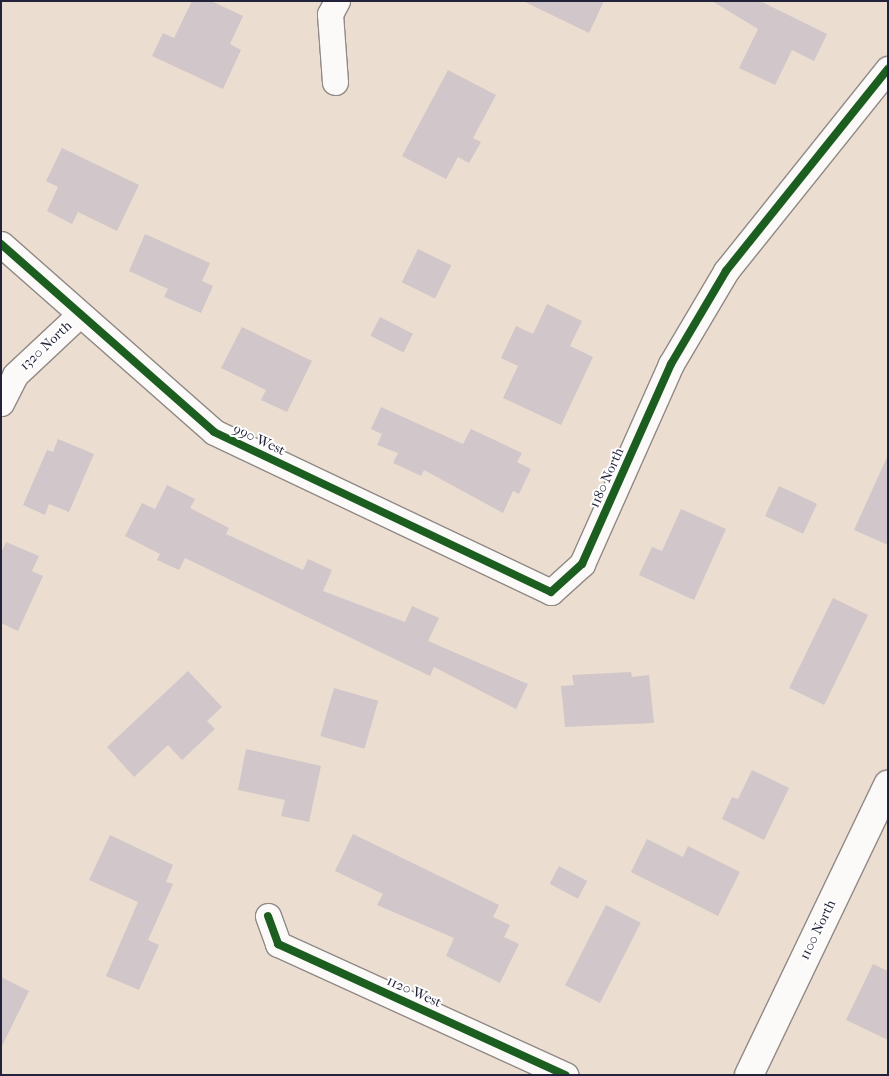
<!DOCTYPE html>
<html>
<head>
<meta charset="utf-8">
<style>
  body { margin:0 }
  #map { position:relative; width:889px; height:1076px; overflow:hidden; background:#ebded0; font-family:"IM FELL French Canon",serif }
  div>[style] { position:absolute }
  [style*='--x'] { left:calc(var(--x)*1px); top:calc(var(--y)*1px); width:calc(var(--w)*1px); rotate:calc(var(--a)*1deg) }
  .building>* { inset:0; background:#d1c6c9; transform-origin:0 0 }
  .roads { filter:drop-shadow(1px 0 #908986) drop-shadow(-1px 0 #908986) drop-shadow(0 1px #908986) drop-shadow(0 -1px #908986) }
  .street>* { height:25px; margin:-12.5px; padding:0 12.5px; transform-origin:12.5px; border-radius:12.5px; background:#fcfaf8 }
  .secondary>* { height:28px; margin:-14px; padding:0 14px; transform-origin:14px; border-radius:14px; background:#fcfaf8 }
  .cycleway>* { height:8px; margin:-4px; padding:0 4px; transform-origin:4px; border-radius:4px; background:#1b5e20 }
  span { translate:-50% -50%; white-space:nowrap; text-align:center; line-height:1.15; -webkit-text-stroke:4px #fff; paint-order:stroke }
  .street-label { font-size:14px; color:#22223b }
  .frame { position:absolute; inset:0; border:2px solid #22223b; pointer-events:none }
</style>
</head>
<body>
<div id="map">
  <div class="building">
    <i style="clip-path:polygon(192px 1px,211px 1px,243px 16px,230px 44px,241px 50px,223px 89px,152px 56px,163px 33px,174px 38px)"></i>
    <i style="clip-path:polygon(523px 1px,604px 1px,589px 33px)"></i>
    <i style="clip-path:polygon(712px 1px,760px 1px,827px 34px,814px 61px,792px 50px,775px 85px,739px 68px,758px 29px)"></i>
    <i style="clip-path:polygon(448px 70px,496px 95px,473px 138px,481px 142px,469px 163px,458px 157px,446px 179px,402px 156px)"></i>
    <i style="clip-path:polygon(62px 148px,139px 185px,117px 231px,78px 212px,72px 224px,47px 211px,58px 187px,46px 181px)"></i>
    <i style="clip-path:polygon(145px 234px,210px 263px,202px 281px,213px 286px,201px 313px,164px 297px,168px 289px,129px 271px)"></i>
    <i style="left:418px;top:249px;width:37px;height:37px;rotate:26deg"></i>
    <i style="clip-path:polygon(547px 304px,582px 321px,570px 346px,593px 357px,561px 425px,503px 398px,518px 366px,501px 358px,516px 326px,533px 334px)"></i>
    <i style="left:380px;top:317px;width:37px;height:21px;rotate:27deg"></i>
    <i style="clip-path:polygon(242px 327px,312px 361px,287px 412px,261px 400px,266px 390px,221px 368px)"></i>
    <i style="clip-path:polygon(381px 407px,463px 444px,471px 429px,522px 453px,517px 462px,531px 469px,519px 494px,513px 491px,503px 513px,424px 470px,421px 476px,393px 463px,398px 453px,377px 445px,382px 434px,371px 429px)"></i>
    <i style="clip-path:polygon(58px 439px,94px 454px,69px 512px,49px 504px,45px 515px,23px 505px,47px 450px,53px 452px)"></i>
    <i style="clip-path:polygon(888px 455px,888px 545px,854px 530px)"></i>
    <i style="clip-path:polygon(167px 485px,195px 499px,190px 508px,229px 528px,226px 534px,303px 570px,308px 559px,332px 570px,323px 591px,405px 622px,412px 606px,439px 618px,428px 641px,528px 684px,516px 709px,434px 667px,430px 676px,185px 558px,179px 570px,157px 560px,160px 554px,125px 536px,142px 503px,155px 509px)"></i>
    <i style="left:779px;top:486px;width:42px;height:33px;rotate:25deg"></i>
    <i style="clip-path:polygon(681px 509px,726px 529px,694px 600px,639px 575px,652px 547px,662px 551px)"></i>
    <i style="clip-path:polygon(6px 542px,39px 556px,32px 571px,43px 576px,18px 631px,1px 623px,1px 553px)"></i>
    <i style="left:833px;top:598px;width:39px;height:100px;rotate:26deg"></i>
    <i style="clip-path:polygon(188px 671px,222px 707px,207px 721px,215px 729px,182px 760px,168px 745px,134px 777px,107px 747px)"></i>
    <i style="clip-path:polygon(631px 672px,632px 677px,649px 675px,654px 723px,565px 727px,561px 686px,574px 685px,572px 675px)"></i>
    <i style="left:334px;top:688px;width:46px;height:50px;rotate:16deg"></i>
    <i style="clip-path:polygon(246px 749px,321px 766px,309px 822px,281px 816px,285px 800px,238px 790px)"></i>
    <i style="clip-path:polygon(752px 770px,789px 788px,764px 840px,722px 819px,732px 797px,738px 799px)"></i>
    <i style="clip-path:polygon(353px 834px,499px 905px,493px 917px,510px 925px,504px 937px,519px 944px,500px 983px,446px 956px,454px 938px,377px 905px,383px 894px,335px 871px)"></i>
    <i style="clip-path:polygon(110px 835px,173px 865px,166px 882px,173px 884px,148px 940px,159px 945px,139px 990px,106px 976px,138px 902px,89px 880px)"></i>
    <i style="clip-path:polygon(647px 839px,683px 857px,688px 846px,740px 872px,718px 916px,631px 872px)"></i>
    <i style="left:559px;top:866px;width:32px;height:20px;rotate:28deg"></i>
    <i style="left:606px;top:905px;width:39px;height:90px;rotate:27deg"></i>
    <i style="clip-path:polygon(873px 964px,888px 971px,888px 1040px,846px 1020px)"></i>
    <i style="clip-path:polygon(1px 977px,29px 991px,1px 1048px)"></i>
  </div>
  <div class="roads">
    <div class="street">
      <i style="--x:335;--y:82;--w:68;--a:-94.2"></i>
      <i style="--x:330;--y:14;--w:15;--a:-62"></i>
      <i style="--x:1;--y:244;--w:284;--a:41.4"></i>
      <i style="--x:214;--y:432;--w:373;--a:25.4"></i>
      <i style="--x:551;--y:592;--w:42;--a:-42.1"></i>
      <i style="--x:582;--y:564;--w:219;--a:-66"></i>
      <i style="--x:671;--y:364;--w:108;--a:-59.4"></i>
      <i style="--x:726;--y:271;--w:259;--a:-51.3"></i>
      <i style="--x:1;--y:403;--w:31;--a:-63"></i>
      <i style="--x:15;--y:375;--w:86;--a:-43.1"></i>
      <i style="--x:268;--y:916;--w:30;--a:70"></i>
      <i style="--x:278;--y:944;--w:316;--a:24.5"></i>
    </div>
    <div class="secondary">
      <i style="--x:749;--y:1075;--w:322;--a:-64.4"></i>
    </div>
  </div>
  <div class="cycleway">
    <i style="--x:1;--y:244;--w:284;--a:41.4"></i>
    <i style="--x:214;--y:432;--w:373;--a:25.4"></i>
    <i style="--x:551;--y:592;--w:42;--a:-42.1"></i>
    <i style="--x:582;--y:564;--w:219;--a:-66"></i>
    <i style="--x:671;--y:364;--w:108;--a:-59.4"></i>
    <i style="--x:726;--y:271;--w:259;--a:-51.3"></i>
    <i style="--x:268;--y:916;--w:30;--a:70"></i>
    <i style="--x:278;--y:944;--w:316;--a:24.5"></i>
  </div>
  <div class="street-label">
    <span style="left:46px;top:346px;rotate:-43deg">1320 North</span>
    <span style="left:259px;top:440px;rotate:25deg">990 West</span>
    <span style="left:607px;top:478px;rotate:-66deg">1180 North</span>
    <span style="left:818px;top:930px;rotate:-64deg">1100 North</span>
    <span style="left:414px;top:992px;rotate:24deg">1120 West</span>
  </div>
  <div class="frame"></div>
</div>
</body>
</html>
